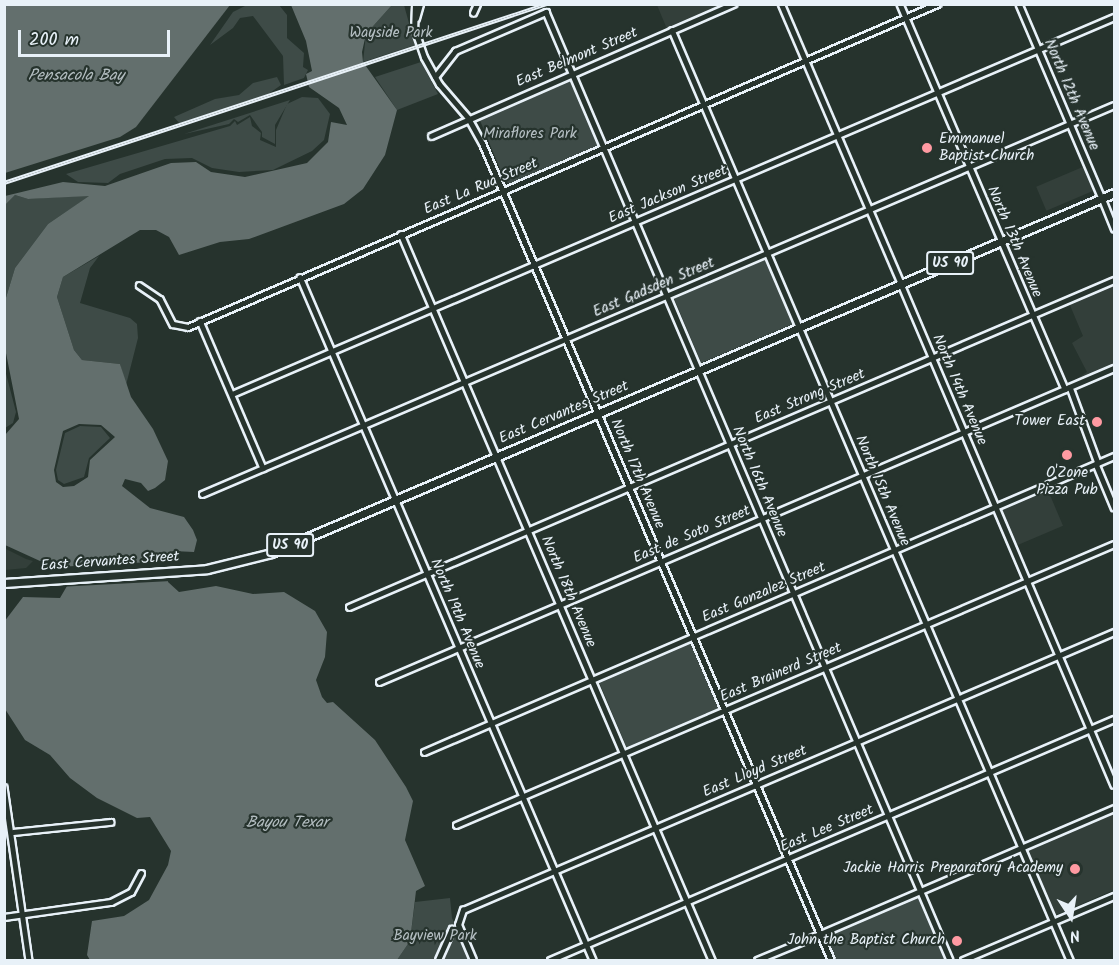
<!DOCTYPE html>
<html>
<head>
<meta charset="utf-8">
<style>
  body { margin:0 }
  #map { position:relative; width:1119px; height:965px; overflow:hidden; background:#26332d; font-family:Kalam,sans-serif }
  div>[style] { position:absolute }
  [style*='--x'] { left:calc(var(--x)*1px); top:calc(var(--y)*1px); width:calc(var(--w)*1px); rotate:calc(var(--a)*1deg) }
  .built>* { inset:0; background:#333f3a; transform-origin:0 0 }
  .green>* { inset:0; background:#3e4b47; transform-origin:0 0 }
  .water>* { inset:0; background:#636f6d }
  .pier>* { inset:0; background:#26332d; transform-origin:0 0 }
  .roads { filter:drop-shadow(2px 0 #e8f1f8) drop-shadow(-2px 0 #e8f1f8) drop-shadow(0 2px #e8f1f8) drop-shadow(0 -2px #e8f1f8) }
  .minor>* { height:4.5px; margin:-2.25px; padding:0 2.25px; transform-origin:2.25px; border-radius:2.25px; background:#26332d }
  .tertiary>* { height:5px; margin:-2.5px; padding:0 2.5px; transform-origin:2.5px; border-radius:2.5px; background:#26332d }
  .primary>* { height:7px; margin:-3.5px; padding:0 3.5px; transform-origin:3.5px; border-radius:3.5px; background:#26332d }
  .rail>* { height:4px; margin-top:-2px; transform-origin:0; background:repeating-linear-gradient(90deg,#26332d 0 4.5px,#e8f1f8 0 9px); box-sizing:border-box; border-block:2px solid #e8f1f8 }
  .dots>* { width:16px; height:16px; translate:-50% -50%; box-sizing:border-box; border:3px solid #26332d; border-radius:50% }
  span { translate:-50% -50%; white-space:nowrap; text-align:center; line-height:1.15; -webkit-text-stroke:4.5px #26332d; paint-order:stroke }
  .shield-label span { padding:2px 4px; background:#26332d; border:2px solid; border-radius:4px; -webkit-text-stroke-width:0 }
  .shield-label { font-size:14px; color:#e8f1f8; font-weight:700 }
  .park-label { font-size:15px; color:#b5bfc3 }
  .street-label { font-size:15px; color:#e8f1f8 }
  .poi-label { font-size:15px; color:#e8f1f8 }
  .left { translate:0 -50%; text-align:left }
  .right { translate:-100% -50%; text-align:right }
  .water-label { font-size:16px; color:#b3bdc0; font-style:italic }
  .frame { position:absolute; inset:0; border:6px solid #e8f1f8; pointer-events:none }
  .north { position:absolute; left:1041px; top:887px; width:60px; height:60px; -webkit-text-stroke:4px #26332d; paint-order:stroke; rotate:168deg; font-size:16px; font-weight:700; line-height:24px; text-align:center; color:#e8f1f8 }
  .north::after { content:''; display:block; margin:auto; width:21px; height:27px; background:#e8f1f8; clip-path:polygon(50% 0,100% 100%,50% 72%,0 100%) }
  .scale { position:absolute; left:18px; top:30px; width:152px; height:27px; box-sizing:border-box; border:3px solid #e8f1f8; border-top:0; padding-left:8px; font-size:18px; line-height:21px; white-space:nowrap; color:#e8f1f8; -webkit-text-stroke:4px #26332d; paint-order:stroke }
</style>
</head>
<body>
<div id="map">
  <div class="built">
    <i style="clip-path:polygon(657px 5px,724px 5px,667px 29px)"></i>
    <i style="left:1085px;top:166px;width:26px;height:53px;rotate:67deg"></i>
    <i style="clip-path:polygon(1114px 283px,1114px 365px,1066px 386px,1087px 372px,1072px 343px,1083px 336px,1069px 303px)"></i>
    <i style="left:1047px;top:488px;width:41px;height:52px;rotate:67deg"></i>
    <i style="clip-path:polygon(4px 548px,26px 559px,33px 561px,26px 568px,5px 570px)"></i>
    <i style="clip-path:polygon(1114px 811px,1114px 890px,1056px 915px,1027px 849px)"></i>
  </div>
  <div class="green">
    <i style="clip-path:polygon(249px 4px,279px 5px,287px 15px,287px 38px,304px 53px,303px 67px,308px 70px,304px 78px,284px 85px,283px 56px,253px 16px,240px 18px,233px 28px,210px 45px,233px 12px)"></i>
    <i style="clip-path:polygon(392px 5px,404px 5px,415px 45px,363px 62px,366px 34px)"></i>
    <i style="clip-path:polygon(421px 62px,438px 94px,397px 110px,375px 77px)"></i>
    <i style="clip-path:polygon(277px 77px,281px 85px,267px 95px,180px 124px,174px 117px,215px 99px,239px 95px,253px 83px)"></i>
    <i style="clip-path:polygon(571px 77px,600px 145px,510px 184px,505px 181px,479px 118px)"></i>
    <i style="clip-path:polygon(302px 97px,318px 98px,330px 114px,324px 140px,312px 151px,273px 170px,239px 172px,212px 168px,192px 158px,165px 159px,120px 174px,108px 183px,78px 182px,66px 174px,230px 126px,235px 121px,237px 125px,250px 117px,252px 126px,261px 133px,260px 140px,276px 147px,276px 130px,287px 104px)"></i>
    <i style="clip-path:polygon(290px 100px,275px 125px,275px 144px,262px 137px,262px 132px,250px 115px,238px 122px,234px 119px,229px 124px,184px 134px)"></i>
    <i style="clip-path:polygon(15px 195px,28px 199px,91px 195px,48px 224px,15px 268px,5px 301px,5px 205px)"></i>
    <i style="clip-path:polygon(99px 256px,90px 268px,80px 303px,130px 318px,137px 324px,138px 338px,126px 385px,120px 364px,82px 360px,74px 350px,57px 297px,63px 277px)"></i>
    <i style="left:767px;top:259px;width:70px;height:101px;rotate:67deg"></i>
    <i style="clip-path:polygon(4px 366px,16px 412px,13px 423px,5px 428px)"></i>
    <i style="clip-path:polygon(80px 426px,101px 427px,110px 438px,89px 458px,84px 477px,64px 484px,58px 480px,56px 470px,65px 433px)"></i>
    <i style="left:692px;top:640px;width:75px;height:102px;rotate:67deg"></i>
    <i style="clip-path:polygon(920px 894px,948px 960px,836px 960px,826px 936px)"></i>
    <i style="clip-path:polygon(450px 898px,452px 918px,470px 960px,397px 960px,410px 941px,415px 902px)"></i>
  </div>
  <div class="water">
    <i style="clip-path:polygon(5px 4px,230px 4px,230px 5px,136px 127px,120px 137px,5px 173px)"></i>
    <i style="clip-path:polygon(evenodd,291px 5px,392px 5px,366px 34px,362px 52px,363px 62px,397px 110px,385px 155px,363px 189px,344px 204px,249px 239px,220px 242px,179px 255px,169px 237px,156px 230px,140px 230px,63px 277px,57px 297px,74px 350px,82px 360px,120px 364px,131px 397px,153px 429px,168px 461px,165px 480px,155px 488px,148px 491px,141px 483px,125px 479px,122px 486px,150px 508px,184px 517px,193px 530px,197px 540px,194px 552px,173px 551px,167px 556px,168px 582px,179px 592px,216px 586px,253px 594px,284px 592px,315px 611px,327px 632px,325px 657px,316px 680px,322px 697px,327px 703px,333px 702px,375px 740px,406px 787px,413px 801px,405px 840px,425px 886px,416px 891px,410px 941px,397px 960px,90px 960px,87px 955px,92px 921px,124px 916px,149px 900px,168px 865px,171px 851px,150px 817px,137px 818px,97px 798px,70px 778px,50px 755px,25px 740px,5px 709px,4px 622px,23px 597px,60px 598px,67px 586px,63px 561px,40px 561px,5px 545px,5px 435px,19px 419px,5px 348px,5px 301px,15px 268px,48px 224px,89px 196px,28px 199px,15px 195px,5px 205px,5px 196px,63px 182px,105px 186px,171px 163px,196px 162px,211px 172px,245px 177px,307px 163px,328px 142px,331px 122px,347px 125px,339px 108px,309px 87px,306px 74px,312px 71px,306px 41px,291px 5px,79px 424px,101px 425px,115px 437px,90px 460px,88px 477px,74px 486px,63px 487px,56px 482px,54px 470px,63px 431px,79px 424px)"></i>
  </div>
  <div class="pier">
    <i style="left:170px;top:561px;width:20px;height:109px;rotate:87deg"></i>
  </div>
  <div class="roads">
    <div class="minor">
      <i style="--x:900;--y:4;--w:419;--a:66.8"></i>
      <i style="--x:1019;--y:4;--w:212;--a:66.9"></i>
      <i style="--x:473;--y:13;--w:10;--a:-66"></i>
      <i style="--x:672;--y:30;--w:1012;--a:66.83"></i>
      <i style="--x:435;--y:77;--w:33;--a:-52"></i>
      <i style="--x:455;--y:51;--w:99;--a:-23.2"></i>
      <i style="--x:546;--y:12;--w:1030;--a:66.92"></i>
      <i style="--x:431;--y:136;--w:330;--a:-23.6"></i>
      <i style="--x:401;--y:234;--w:790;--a:66.81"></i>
      <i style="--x:300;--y:277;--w:743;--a:66.78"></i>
      <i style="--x:901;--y:284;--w:544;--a:66.97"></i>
      <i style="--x:139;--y:285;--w:25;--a:34"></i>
      <i style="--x:160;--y:299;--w:28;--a:63"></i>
      <i style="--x:173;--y:324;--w:15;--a:11"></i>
      <i style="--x:188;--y:327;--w:816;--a:-23.33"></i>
      <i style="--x:200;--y:321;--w:160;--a:66.8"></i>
      <i style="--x:1070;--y:387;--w:81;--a:69.8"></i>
      <i style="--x:232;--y:394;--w:959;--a:-23.14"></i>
      <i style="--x:1096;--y:464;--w:47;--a:67.3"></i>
      <i style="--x:202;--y:494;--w:991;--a:-23.1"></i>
      <i style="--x:349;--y:607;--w:832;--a:-23.14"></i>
      <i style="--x:379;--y:682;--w:799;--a:-23.13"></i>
      <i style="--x:424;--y:752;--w:751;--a:-23.22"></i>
      <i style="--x:4;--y:787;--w:175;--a:81.8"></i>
      <i style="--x:456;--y:825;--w:715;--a:-23.12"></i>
      <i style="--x:13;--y:832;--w:98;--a:-5.9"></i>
      <i style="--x:4;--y:917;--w:108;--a:-8"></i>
      <i style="--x:111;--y:902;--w:22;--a:-27"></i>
      <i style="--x:131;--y:892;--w:21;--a:-62"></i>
      <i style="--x:438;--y:960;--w:34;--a:-66"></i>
      <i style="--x:452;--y:929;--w:8;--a:0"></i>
      <i style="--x:473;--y:960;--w:38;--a:-113"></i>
      <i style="--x:458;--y:925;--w:16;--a:-72"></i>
      <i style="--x:463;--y:910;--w:708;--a:-23.12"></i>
      <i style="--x:550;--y:960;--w:613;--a:-23.14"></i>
      <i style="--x:757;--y:960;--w:68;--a:-22.4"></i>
      <i style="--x:963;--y:960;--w:164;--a:-23"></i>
    </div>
    <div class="tertiary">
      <i style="--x:415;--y:4;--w:24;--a:92"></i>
      <i style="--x:414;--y:28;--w:31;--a:71"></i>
      <i style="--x:424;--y:57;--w:31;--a:61"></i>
      <i style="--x:439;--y:84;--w:45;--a:49.5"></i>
      <i style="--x:468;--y:118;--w:29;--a:61"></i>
      <i style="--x:482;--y:143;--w:888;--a:66.87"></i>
      <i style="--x:781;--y:4;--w:305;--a:66.8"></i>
      <i style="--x:416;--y:18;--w:15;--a:-74"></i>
      <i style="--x:1102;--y:199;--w:32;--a:68"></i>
      <i style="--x:820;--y:934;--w:320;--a:-23.2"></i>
    </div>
    <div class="primary">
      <i style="--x:4;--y:583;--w:203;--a:-3.9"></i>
      <i style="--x:207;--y:569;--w:66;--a:-14"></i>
      <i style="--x:271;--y:553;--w:917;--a:-23.12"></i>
    </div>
  </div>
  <div class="rail">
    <i style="--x:4;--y:183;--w:572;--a:-18.24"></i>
  </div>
  <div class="dots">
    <i style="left:927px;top:148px;background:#ff9aa2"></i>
    <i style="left:1097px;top:422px;background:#ff9aa2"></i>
    <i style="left:1067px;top:455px;background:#ff9aa2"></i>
    <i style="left:1075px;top:869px;background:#ff9aa2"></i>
    <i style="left:957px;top:941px;background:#ff9aa2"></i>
  </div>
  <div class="shield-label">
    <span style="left:950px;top:263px">US 90</span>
    <span style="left:290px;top:545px">US 90</span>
  </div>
  <div class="park-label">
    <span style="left:391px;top:34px">Wayside Park</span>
    <span style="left:530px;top:135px">Miraflores Park</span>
    <span style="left:435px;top:937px">Bayview Park</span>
  </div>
  <div class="street-label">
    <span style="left:577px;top:58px;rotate:-23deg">East Belmont Street</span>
    <span style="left:1071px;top:95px;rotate:67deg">North 12th Avenue</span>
    <span style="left:481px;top:187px;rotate:-23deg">East La Rua Street</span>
    <span style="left:668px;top:195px;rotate:-23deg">East Jackson Street</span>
    <span style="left:1014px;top:242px;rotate:67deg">North 13th Avenue</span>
    <span style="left:654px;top:288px;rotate:-23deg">East Gadsden Street</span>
    <span style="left:959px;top:390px;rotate:67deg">North 14th Avenue</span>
    <span style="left:810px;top:397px;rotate:-23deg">East Strong Street</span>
    <span style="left:564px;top:413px;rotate:-23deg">East Cervantes Street</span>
    <span style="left:637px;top:474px;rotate:67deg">North 17th Avenue</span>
    <span style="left:759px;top:482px;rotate:67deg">North 16th Avenue</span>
    <span style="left:882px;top:491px;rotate:67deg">North 15th Avenue</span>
    <span style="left:692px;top:535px;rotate:-23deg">East de Soto Street</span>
    <span style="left:110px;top:562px;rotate:-4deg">East Cervantes Street</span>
    <span style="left:568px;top:592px;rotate:67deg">North 18th Avenue</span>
    <span style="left:764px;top:593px;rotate:-23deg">East Gonzalez Street</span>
    <span style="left:457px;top:614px;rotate:67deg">North 19th Avenue</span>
    <span style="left:781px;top:673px;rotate:-23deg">East Brainerd Street</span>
    <span style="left:755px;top:772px;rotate:-23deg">East Lloyd Street</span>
    <span style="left:827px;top:829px;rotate:-23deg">East Lee Street</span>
  </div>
  <div class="poi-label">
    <span class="left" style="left:939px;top:148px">Emmanuel<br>Baptist Church</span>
    <span class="right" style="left:1085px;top:422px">Tower East</span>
    <span style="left:1067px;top:482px">O'Zone<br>Pizza Pub</span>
    <span class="right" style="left:1063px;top:869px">Jackie Harris Preparatory Academy</span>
    <span class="right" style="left:945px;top:941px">John the Baptist Church</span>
  </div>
  <div class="water-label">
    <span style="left:76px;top:76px">Pensacola Bay</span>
    <span style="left:287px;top:823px">Bayou Texar</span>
  </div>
  <div class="frame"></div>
  <div class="north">N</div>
  <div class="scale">200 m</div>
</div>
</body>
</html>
